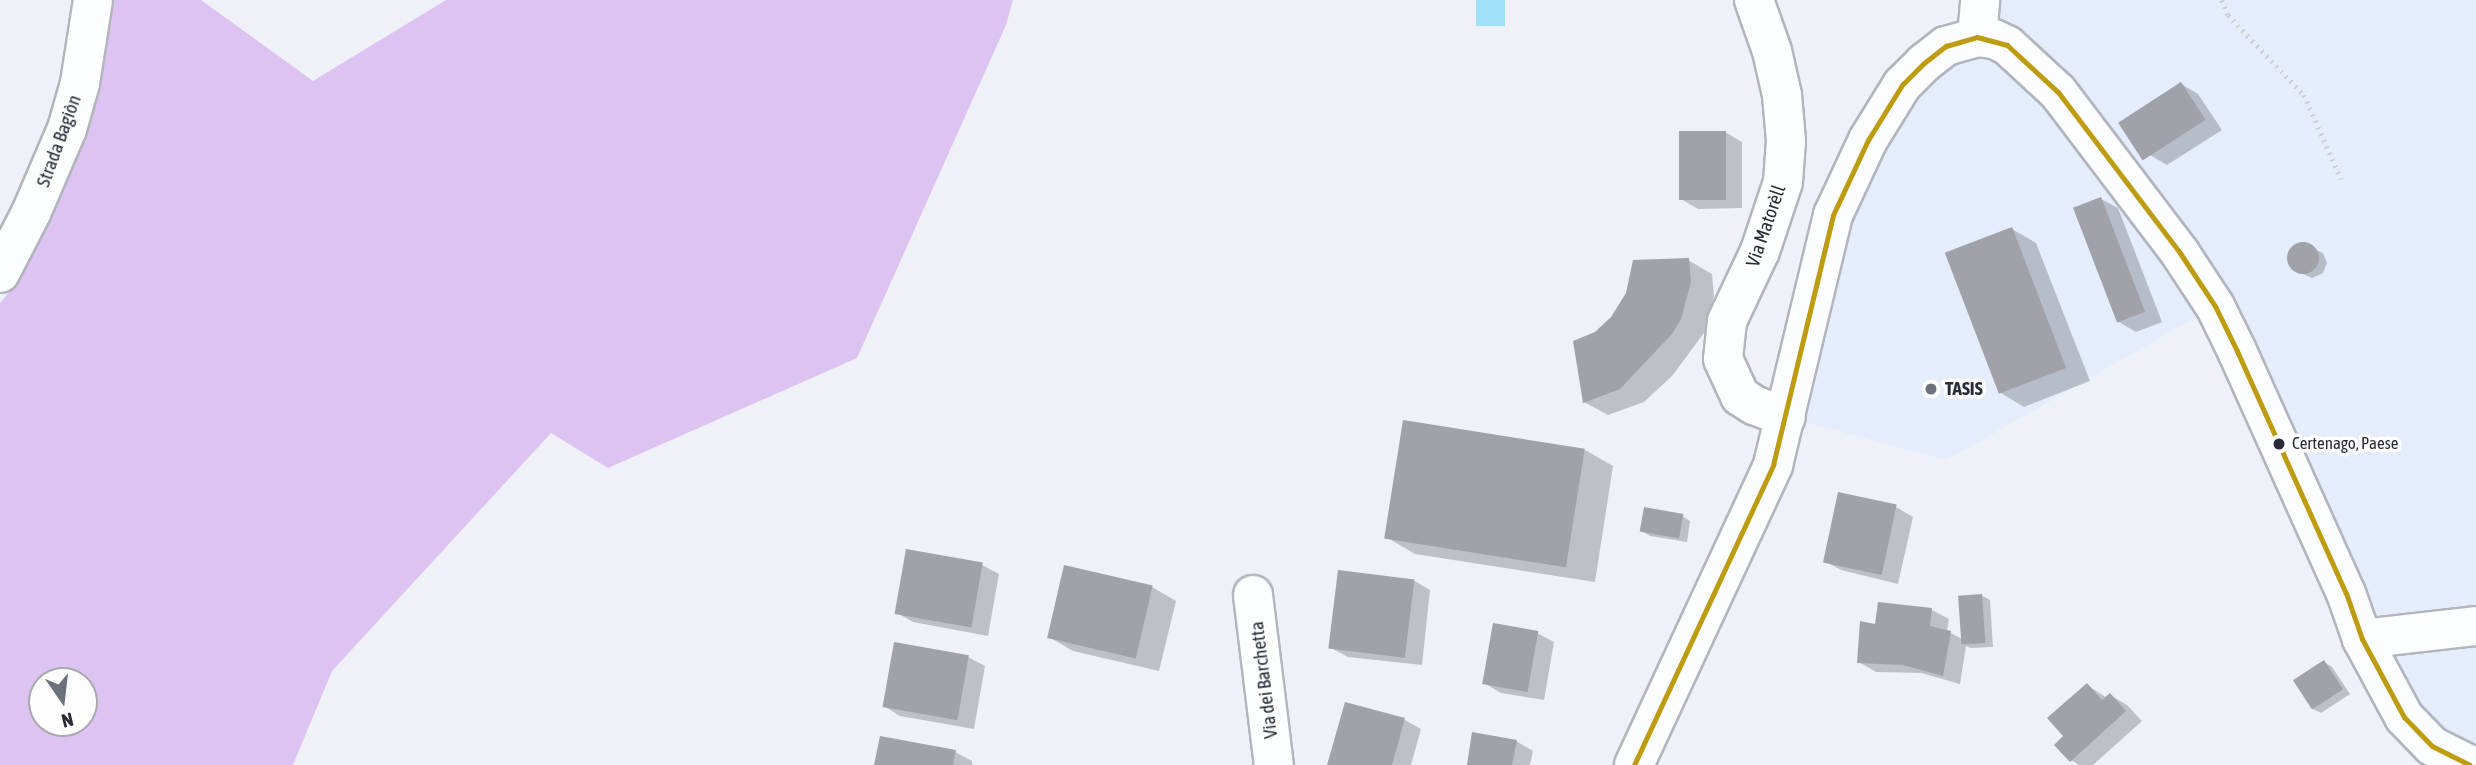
<!DOCTYPE html>
<html>
<head>
<meta charset="utf-8">
<style>
  body { margin:0 }
  #map { position:relative; width:2476px; height:765px; overflow:hidden; background:#eef1f8; font-family:"Asap Condensed",sans-serif }
  div>[style] { position:absolute }
  [style*='--x'] { left:calc(var(--x)*1px); top:calc(var(--y)*1px); width:calc(var(--w)*1px); rotate:calc(var(--a)*1deg) }
  .built>* { inset:0; background:#e5ecfc }
  .forest>* { inset:0; background:#ddc3f1 }
  .water>* { inset:0; background:#a0e0f8; transform-origin:0 0 }
  .shadow>* { inset:0; background:#0003 }
  .building>* { inset:0; background:#a0a1a9; transform-origin:0 0 }
  .round { border-radius:50% }
  .path>* { height:4.5px; margin-top:-2.25px; transform-origin:0; background:repeating-linear-gradient(90deg,#ced0d3 0 2px,transparent 0 7px) }
  .roads { filter:drop-shadow(2px 0 #b2b5bd) drop-shadow(-2px 0 #b2b5bd) drop-shadow(0 2px #b2b5bd) drop-shadow(0 -2px #b2b5bd) }
  .minor>* { height:38px; margin:-19px; padding:0 19px; transform-origin:19px; border-radius:19px; background:#fcfdfe }
  .bus-1>* { height:5px; margin:-2.5px; padding:0 2.5px; transform-origin:2.5px; border-radius:2.5px; background:#be9c11 }
  .dots>* { width:19px; height:19px; translate:-50% -50%; box-sizing:border-box; border:4px solid #fdfdfd; border-radius:50% }
  span { translate:-50% -50%; white-space:nowrap; text-align:center; line-height:1.15; -webkit-text-stroke:7px #fdfdfd; paint-order:stroke }
  .bus-label { font-size:17px; color:#272c38 }
  .left { translate:0 -50%; text-align:left }
  .street-label { font-size:19px; color:#272c38 }
  .poi-label { font-size:19px; color:#272c38; font-weight:700 }
  .north { position:absolute; left:28px; top:667px; width:70px; height:70px; box-sizing:border-box; background:#fdfdfd; border:2px solid #a7a9ae; border-radius:50%; rotate:166deg; font-size:19px; font-weight:700; line-height:28px; text-align:center; color:#272c38 }
  .north::after { content:''; display:block; margin:auto; width:24px; height:32px; background:#6d717b; clip-path:polygon(50% 0,100% 100%,50% 72%,0 100%) }
</style>
</head>
<body>
<div id="map">
  <div class="built">
    <i style="clip-path:polygon(1980px 0,2476px 0,2476px 765px,2432px 746px,2215px 306px,1947px 460px,1786px 417px,1833px 215px)"></i>
  </div>
  <div class="forest">
    <i style="clip-path:polygon(evenodd,112px 0,201px 0,313px 81px,446px 0,1013px 0,1006px 25px,857px 358px,608px 468px,551px 433px,332px 671px,293px 765px,0 765px,0 303px,12px 289px,53px 213px,90px 118px,103px 66px,112px 0,42px 681px,84px 681px,84px 723px,42px 723px,42px 681px)"></i>
  </div>
  <div class="water">
    <i style="left:1476px;top:0;width:29px;height:26px"></i>
  </div>
  <div class="shadow">
    <i style="clip-path:polygon(2181px 84px,2198px 94px,2222px 130px,2167px 165px,2150px 155px,2120px 122px)"></i>
    <i style="clip-path:polygon(1725px 132px,1742px 142px,1742px 208px,1698px 209px,1681px 199px)"></i>
    <i style="clip-path:polygon(2101px 199px,2118px 208px,2162px 322px,2136px 332px,2119px 322px)"></i>
    <i style="clip-path:polygon(2012px 229px,2036px 243px,2090px 381px,2024px 407px,2001px 393px)"></i>
    <i style="clip-path:polygon(2302px 244px,2323px 253px,2327px 263px,2323px 273px,2312px 278px,2292px 269px,2288px 259px,2292px 248px)"></i>
    <i style="clip-path:polygon(1688px 260px,1712px 274px,1714px 296px,1704px 333px,1672px 376px,1644px 402px,1608px 415px,1584px 402px,1596px 333px)"></i>
    <i style="clip-path:polygon(1585px 450px,1613px 466px,1595px 582px,1415px 554px,1386px 537px)"></i>
    <i style="clip-path:polygon(1896px 507px,1913px 517px,1898px 584px,1841px 570px,1824px 561px)"></i>
    <i style="clip-path:polygon(1682px 516px,1690px 521px,1687px 542px,1650px 536px,1642px 531px)"></i>
    <i style="clip-path:polygon(982px 565px,999px 574px,988px 636px,913px 622px,897px 613px)"></i>
    <i style="clip-path:polygon(1413px 580px,1430px 590px,1422px 665px,1348px 657px,1331px 648px)"></i>
    <i style="clip-path:polygon(1152px 587px,1176px 601px,1159px 671px,1073px 651px,1049px 637px)"></i>
    <i style="clip-path:polygon(1981px 595px,1990px 600px,1993px 647px,1971px 648px,1966px 646px,1960px 684px,1921px 673px,1876px 672px,1859px 662px,1876px 626px,1932px 610px,1949px 619px,1947px 631px,1962px 639px)"></i>
    <i style="clip-path:polygon(1537px 633px,1554px 642px,1544px 700px,1501px 693px,1484px 683px)"></i>
    <i style="clip-path:polygon(968px 657px,985px 666px,974px 729px,900px 716px,884px 706px)"></i>
    <i style="clip-path:polygon(2324px 662px,2332px 667px,2350px 694px,2321px 713px,2313px 709px)"></i>
    <i style="clip-path:polygon(2087px 685px,2107px 698px,2110px 695px,2127px 705px,2142px 721px,2093px 765px,2079px 765px,2071px 760px,2066px 737px)"></i>
    <i style="clip-path:polygon(1346px 704px,1405px 720px,1421px 729px,1411px 765px,1329px 765px)"></i>
    <i style="clip-path:polygon(1516px 741px,1533px 751px,1530px 765px,1468px 765px)"></i>
    <i style="clip-path:polygon(955px 752px,972px 761px,972px 765px,876px 765px)"></i>
  </div>
  <div class="building">
    <i style="left:2181px;top:82px;width:45px;height:75px;rotate:57deg"></i>
    <i style="left:1679px;top:131px;width:47px;height:69px"></i>
    <i style="left:2101px;top:197px;width:123px;height:30px;rotate:69deg"></i>
    <i style="left:2012px;top:227px;width:151px;height:72px;rotate:69deg"></i>
    <i class="round" style="left:2287px;top:242px;width:32px;height:32px"></i>
    <i style="clip-path:polygon(1689px 258px,1691px 282px,1681px 319px,1672px 334px,1620px 389px,1583px 403px,1573px 341px,1595px 332px,1611px 317px,1626px 293px,1633px 260px)"></i>
    <i style="left:1403px;top:420px;width:184px;height:120px;rotate:9deg"></i>
    <i style="left:1838px;top:492px;width:60px;height:72px;rotate:12deg"></i>
    <i style="left:1644px;top:507px;width:40px;height:25px;rotate:10deg"></i>
    <i style="left:906px;top:549px;width:78px;height:66px;rotate:10deg"></i>
    <i style="left:1064px;top:565px;width:91px;height:75px;rotate:13deg"></i>
    <i style="left:1338px;top:570px;width:77px;height:79px;rotate:7deg"></i>
    <i style="left:1982px;top:594px;width:49px;height:24px;rotate:86deg"></i>
    <i style="clip-path:polygon(1878px 602px,1932px 608px,1930px 626px,1951px 631px,1943px 676px,1903px 665px,1857px 663px,1860px 621px,1875px 624px)"></i>
    <i style="left:1493px;top:623px;width:46px;height:62px;rotate:10deg"></i>
    <i style="left:894px;top:642px;width:76px;height:66px;rotate:10deg"></i>
    <i style="left:2324px;top:660px;width:35px;height:37px;rotate:57deg"></i>
    <i style="clip-path:polygon(2087px 683px,2102px 700px,2110px 693px,2126px 711px,2070px 762px,2054px 745px,2063px 736px,2047px 718px)"></i>
    <i style="clip-path:polygon(1345px 702px,1405px 718px,1392px 765px,1327px 765px)"></i>
    <i style="clip-path:polygon(1472px 732px,1517px 740px,1512px 765px,1467px 765px)"></i>
    <i style="clip-path:polygon(880px 736px,956px 750px,953px 765px,874px 765px)"></i>
  </div>
  <div class="path">
    <i style="--x:2222;--y:0;--w:16;--a:68"></i>
    <i style="--x:2228;--y:15;--w:110;--a:46.5"></i>
    <i style="--x:2304;--y:95;--w:92;--a:66.2"></i>
  </div>
  <div class="roads">
    <div class="minor">
      <i style="--x:1754;--y:0;--w:54;--a:70.6"></i>
      <i style="--x:1772;--y:51;--w:45;--a:77.2"></i>
      <i style="--x:1782;--y:95;--w:46;--a:85"></i>
      <i style="--x:1786;--y:141;--w:41;--a:94.2"></i>
      <i style="--x:1783;--y:182;--w:73;--a:108.4"></i>
      <i style="--x:1760;--y:251;--w:77;--a:115.2"></i>
      <i style="--x:1727;--y:321;--w:38;--a:96"></i>
      <i style="--x:1723;--y:359;--w:41;--a:65.3"></i>
      <i style="--x:1740;--y:396;--w:17;--a:33"></i>
      <i style="--x:1754;--y:405;--w:34;--a:21"></i>
      <i style="--x:1977;--y:37;--w:37;--a:-85"></i>
      <i style="--x:0;--y:273;--w:68;--a:-62.7"></i>
      <i style="--x:31;--y:213;--w:91;--a:-66.8"></i>
      <i style="--x:67;--y:129;--w:48;--a:-74.2"></i>
      <i style="--x:80;--y:83;--w:84;--a:-81.1"></i>
      <i style="--x:1253;--y:595;--w:171;--a:83"></i>
      <i style="--x:2362;--y:639;--w:115;--a:-6.5"></i>
      <i style="--x:1634;--y:765;--w:331;--a:-65.1"></i>
      <i style="--x:1773;--y:465;--w:257;--a:-76.5"></i>
      <i style="--x:1833;--y:215;--w:83;--a:-65"></i>
      <i style="--x:1868;--y:140;--w:65;--a:-58.3"></i>
      <i style="--x:1902;--y:85;--w:31;--a:-45"></i>
      <i style="--x:1924;--y:63;--w:28;--a:-38"></i>
      <i style="--x:1946;--y:46;--w:32;--a:-16"></i>
      <i style="--x:1977;--y:37;--w:17;--a:7"></i>
      <i style="--x:1994;--y:39;--w:14;--a:25"></i>
      <i style="--x:2007;--y:45;--w:69;--a:42.7"></i>
      <i style="--x:2058;--y:92;--w:202;--a:52.8"></i>
      <i style="--x:2180;--y:253;--w:64;--a:56.6"></i>
      <i style="--x:2215;--y:306;--w:50;--a:63.9"></i>
      <i style="--x:2237;--y:351;--w:265;--a:65.8"></i>
      <i style="--x:2346;--y:593;--w:49;--a:70.8"></i>
      <i style="--x:2362;--y:639;--w:89;--a:61.7"></i>
      <i style="--x:2404;--y:717;--w:40;--a:46"></i>
      <i style="--x:2432;--y:746;--w:42;--a:26.6"></i>
    </div>
  </div>
  <div class="bus-1">
    <i style="--x:1634;--y:765;--w:331;--a:-65.1"></i>
    <i style="--x:1773;--y:465;--w:257;--a:-76.5"></i>
    <i style="--x:1833;--y:215;--w:83;--a:-65"></i>
    <i style="--x:1868;--y:140;--w:65;--a:-58.3"></i>
    <i style="--x:1902;--y:85;--w:31;--a:-45"></i>
    <i style="--x:1924;--y:63;--w:28;--a:-38"></i>
    <i style="--x:1946;--y:46;--w:32;--a:-16"></i>
    <i style="--x:1977;--y:37;--w:31;--a:15"></i>
    <i style="--x:2007;--y:45;--w:69;--a:42.7"></i>
    <i style="--x:2058;--y:92;--w:202;--a:52.8"></i>
    <i style="--x:2180;--y:253;--w:64;--a:56.6"></i>
    <i style="--x:2215;--y:306;--w:50;--a:63.9"></i>
    <i style="--x:2237;--y:351;--w:265;--a:65.8"></i>
    <i style="--x:2346;--y:593;--w:49;--a:70.8"></i>
    <i style="--x:2362;--y:639;--w:89;--a:61.7"></i>
    <i style="--x:2404;--y:717;--w:40;--a:46"></i>
    <i style="--x:2432;--y:746;--w:42;--a:26.6"></i>
  </div>
  <div class="dots">
    <i style="left:1931px;top:389px;background:#6d717b"></i>
    <i style="left:2279px;top:444px;background:#272c38"></i>
  </div>
  <div class="bus-label">
    <span class="left" style="left:2292px;top:444px">Certenago, Paese</span>
  </div>
  <div class="street-label">
    <span style="left:59px;top:141px;rotate:-70deg">Strada Bagiòn</span>
    <span style="left:1766px;top:226px;rotate:-71deg">Via Matorèll</span>
    <span style="left:1264px;top:680px;rotate:-97deg">Via dei Barchetta</span>
  </div>
  <div class="poi-label">
    <span class="left" style="left:1945px;top:389px">TASIS</span>
  </div>
  <div class="north">N</div>
</div>
</body>
</html>
